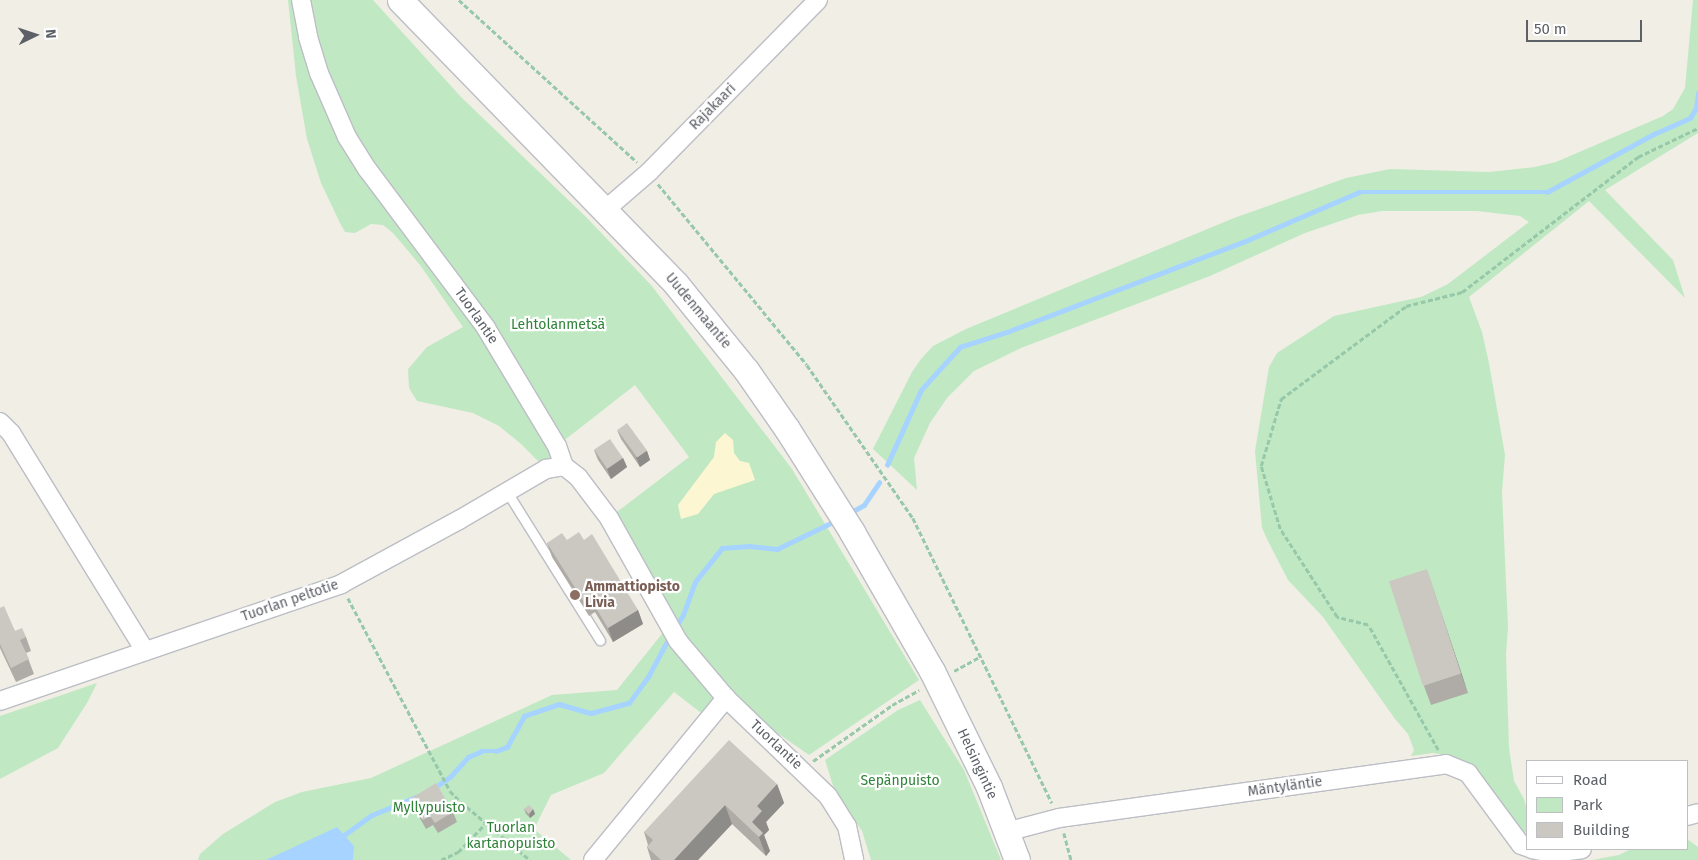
<!DOCTYPE html>
<html>
<head>
<meta charset="utf-8">
<style>
  body { margin:0 }
  #map { position:relative; width:1698px; height:860px; overflow:hidden; background:#f0eee5; font-family:"Fira Sans",sans-serif }
  div>[style] { position:absolute }
  [style*='--x'] { left:calc(var(--x)*1px); top:calc(var(--y)*1px); width:calc(var(--w)*1px); rotate:calc(var(--a)*1deg) }
  .green>* { inset:0; background:#c0e9c3 }
  .sand>* { inset:0; background:#fdf6d3 }
  .water>* { inset:0; background:#a6d3ff }
  .stream>* { height:4.5px; margin:-2.25px; padding:0 2.25px; transform-origin:2.25px; border-radius:2.25px; background:#a6d3ff }
  .path>* { height:2.5px; margin-top:-1.25px; transform-origin:0; background:repeating-linear-gradient(90deg,#97c8a9 0 5px,transparent 0 7.5px) }
  .roads { filter:drop-shadow(1px 0 #bcbec5) drop-shadow(-1px 0 #bcbec5) drop-shadow(0 1px #bcbec5) drop-shadow(0 -1px #bcbec5) }
  .lane>* { height:9px; margin:-4.5px; padding:0 4.5px; transform-origin:4.5px; border-radius:4.5px; background:#fff }
  .street>* { height:18px; margin:-9px; padding:0 9px; transform-origin:9px; border-radius:9px; background:#fff }
  .secondary>* { height:25px; margin:-12.5px; padding:0 12.5px; transform-origin:12.5px; border-radius:12.5px; background:#fff }
  .wall>* { inset:0; background:#afaca7 }
  .shaded-wall>* { inset:0; background:#8e8c88 }
  .building>* { inset:0; background:#cbc8c2; transform-origin:0 0 }
  .dots>* { width:14px; height:14px; translate:-50% -50%; box-sizing:border-box; border:2px solid #fff; border-radius:50% }
  span { translate:-50% -50%; white-space:nowrap; text-align:center; line-height:1.15; -webkit-text-stroke:4.5px #fff; paint-order:stroke }
  .street-label { font-size:14px; color:#5d6067 }
  .park-label { font-size:14px; color:#2f8338 }
  .education-label { font-size:14px; color:#785e54; font-weight:700 }
  .left { translate:0 -50%; text-align:left }
  .legend { position:absolute; left:1526px; top:760px; width:162px; height:90px; box-sizing:border-box; background:#fff; border:1px solid #bebfc2; margin:0; padding:6px 9px; list-style:none; font-size:15px; color:#5d6067 }
  .legend li { display:flex; align-items:center; gap:10px; height:25px }
  .legend b { width:25px; border:1px solid #bebfc2 }
  .north { position:absolute; left:10px; top:10px; width:50px; height:50px; -webkit-text-stroke:4px #fff; paint-order:stroke; rotate:86deg; font-size:14px; font-weight:700; line-height:20px; text-align:center; color:#5d6067 }
  .north::after { content:''; display:block; margin:auto; width:18px; height:22px; background:#5d6067; clip-path:polygon(50% 0,100% 100%,50% 72%,0 100%) }
  .scale { position:absolute; left:1526px; top:20px; width:116px; height:22px; box-sizing:border-box; border:2px solid #5d6067; border-top:0; padding-left:6px; font-size:15px; line-height:18px; white-space:nowrap; color:#5d6067; -webkit-text-stroke:4px #fff; paint-order:stroke }
</style>
</head>
<body>
<div id="map">
  <div class="green">
    <i style="clip-path:polygon(288px 0,373px 0,462px 98px,586px 217px,651px 285px,792px 469px,919px 680px,809px 755px,727px 698px,709px 719px,674px 692px,604px 773px,551px 795px,534px 829px,571px 860px,198px 860px,200px 854px,223px 834px,275px 802px,302px 792px,371px 778px,552px 695px,617px 690px,669px 625px,609px 518px,689px 457px,635px 385px,557px 446px,564px 466px,546px 469px,521px 444px,499px 426px,473px 413px,417px 401px,409px 388px,408px 369px,427px 347px,463px 327px,420px 265px,393px 233px,383px 225px,371px 224px,355px 233px,345px 232px,340px 223px,321px 183px,307px 139px,296px 76px)"></i>
    <i style="clip-path:polygon(1693px 0,1698px 0,1698px 133px,1605px 190px,1673px 260px,1685px 298px,1589px 201px,1469px 297px,1482px 332px,1489px 363px,1505px 455px,1502px 492px,1508px 627px,1506px 655px,1509px 748px,1514px 781px,1524px 799px,1527px 810px,1527px 833px,1522px 832px,1471px 766px,1456px 757px,1433px 753px,1411px 756px,1414px 750px,1408px 734px,1395px 719px,1323px 617px,1288px 580px,1268px 541px,1262px 528px,1255px 451px,1269px 367px,1277px 353px,1334px 316px,1421px 297px,1448px 284px,1529px 222px,1520px 216px,1477px 211px,1382px 211px,1358px 215px,1305px 233px,1210px 276px,1021px 348px,974px 371px,947px 398px,930px 423px,914px 458px,917px 490px,873px 449px,912px 372px,921px 359px,933px 346px,966px 329px,1234px 218px,1346px 178px,1390px 169px,1489px 172px,1535px 167px,1556px 162px,1663px 116px,1673px 109px,1685px 88px)"></i>
    <i style="clip-path:polygon(97px 683px,87px 703px,58px 748px,0 779px,0 716px)"></i>
    <i style="clip-path:polygon(920px 700px,964px 770px,1001px 860px,871px 860px,862px 831px,835px 792px,825px 760px,898px 710px)"></i>
    <i style="clip-path:polygon(1687px 839px,1698px 847px,1698px 860px,1592px 860px,1619px 855px,1631px 849px,1687px 849px)"></i>
  </div>
  <div class="sand">
    <i style="clip-path:polygon(725px 433px,733px 440px,734px 453px,740px 461px,749px 463px,755px 480px,714px 494px,698px 514px,681px 519px,678px 505px,714px 457px,716px 442px)"></i>
  </div>
  <div class="water">
    <i style="clip-path:polygon(337px 827px,354px 846px,353px 860px,266px 860px)"></i>
  </div>
  <div class="stream">
    <i style="--x:887;--y:465;--w:82;--a:-65.6"></i>
    <i style="--x:921;--y:390;--w:58;--a:-47.8"></i>
    <i style="--x:960;--y:347;--w:49;--a:-17.7"></i>
    <i style="--x:1007;--y:332;--w:260;--a:-20.9"></i>
    <i style="--x:1250;--y:239;--w:119;--a:-23.3"></i>
    <i style="--x:1359;--y:192;--w:188;--a:0"></i>
    <i style="--x:1547;--y:192;--w:122;--a:-28.5"></i>
    <i style="--x:1654;--y:134;--w:39;--a:-24"></i>
    <i style="--x:1690;--y:118;--w:12;--a:-59"></i>
    <i style="--x:1696;--y:108;--w:15;--a:-82"></i>
    <i style="--x:855;--y:510;--w:10;--a:-29"></i>
    <i style="--x:864;--y:505;--w:27;--a:-56"></i>
    <i style="--x:676;--y:627;--w:14;--a:-60"></i>
    <i style="--x:683;--y:615;--w:35;--a:-70"></i>
    <i style="--x:695;--y:582;--w:43;--a:-51.5"></i>
    <i style="--x:722;--y:548;--w:27;--a:-4"></i>
    <i style="--x:749;--y:546;--w:28;--a:6"></i>
    <i style="--x:777;--y:549;--w:58;--a:-25.7"></i>
    <i style="--x:434;--y:788;--w:21;--a:-35"></i>
    <i style="--x:451;--y:776;--w:25;--a:-48"></i>
    <i style="--x:468;--y:757;--w:15;--a:-23"></i>
    <i style="--x:482;--y:751;--w:14;--a:0"></i>
    <i style="--x:496;--y:751;--w:12;--a:-20"></i>
    <i style="--x:507;--y:747;--w:35;--a:-61"></i>
    <i style="--x:524;--y:716;--w:37;--a:-19"></i>
    <i style="--x:559;--y:704;--w:33;--a:16"></i>
    <i style="--x:591;--y:713;--w:39;--a:-15"></i>
    <i style="--x:629;--y:703;--w:34;--a:-54"></i>
    <i style="--x:649;--y:675;--w:44;--a:-61.7"></i>
    <i style="--x:340;--y:838;--w:39;--a:-36"></i>
    <i style="--x:372;--y:815;--w:48;--a:-22.2"></i>
  </div>
  <div class="path">
    <i style="--x:459;--y:0;--w:241;--a:42.3"></i>
    <i style="--x:658;--y:184;--w:234;--a:50.5"></i>
    <i style="--x:807;--y:365;--w:186;--a:55.3"></i>
    <i style="--x:913;--y:518;--w:317;--a:64"></i>
    <i style="--x:348;--y:598;--w:218;--a:62.1"></i>
    <i style="--x:450;--y:791;--w:16;--a:45"></i>
    <i style="--x:461;--y:802;--w:90;--a:40"></i>
    <i style="--x:954;--y:671;--w:31;--a:-29"></i>
    <i style="--x:1438;--y:750;--w:143;--a:-119.2"></i>
    <i style="--x:1368;--y:625;--w:32;--a:-166"></i>
    <i style="--x:1337;--y:617;--w:105;--a:-122.9"></i>
    <i style="--x:1280;--y:529;--w:66;--a:-106.8"></i>
    <i style="--x:1261;--y:466;--w:70;--a:-73.4"></i>
    <i style="--x:1281;--y:399;--w:156;--a:-36.6"></i>
    <i style="--x:1406;--y:306;--w:58;--a:-14"></i>
    <i style="--x:1462;--y:292;--w:222;--a:-37.5"></i>
    <i style="--x:1638;--y:157;--w:67;--a:-25.8"></i>
    <i style="--x:813;--y:761;--w:97;--a:-35.3"></i>
    <i style="--x:892;--y:705;--w:31;--a:-29"></i>
    <i style="--x:1064;--y:833;--w:28;--a:75"></i>
    <i style="--x:441;--y:860;--w:19;--a:-25"></i>
    <i style="--x:458;--y:852;--w:40;--a:-46"></i>
  </div>
  <div class="roads">
    <div class="lane">
      <i style="--x:507;--y:492;--w:175;--a:57.9"></i>
    </div>
    <div class="street">
      <i style="--x:301;--y:0;--w:38;--a:79"></i>
      <i style="--x:308;--y:37;--w:38;--a:73"></i>
      <i style="--x:319;--y:73;--w:70;--a:66.4"></i>
      <i style="--x:347;--y:137;--w:39;--a:58"></i>
      <i style="--x:368;--y:170;--w:197;--a:53.2"></i>
      <i style="--x:486;--y:328;--w:138;--a:59"></i>
      <i style="--x:557;--y:446;--w:21;--a:71"></i>
      <i style="--x:564;--y:466;--w:18;--a:38"></i>
      <i style="--x:578;--y:477;--w:51;--a:52.9"></i>
      <i style="--x:609;--y:518;--w:141;--a:60.7"></i>
      <i style="--x:678;--y:641;--w:75;--a:49.9"></i>
      <i style="--x:726;--y:698;--w:141;--a:43.9"></i>
      <i style="--x:828;--y:796;--w:36;--a:58"></i>
      <i style="--x:847;--y:826;--w:35;--a:78"></i>
      <i style="--x:605;--y:210;--w:58;--a:-40.8"></i>
      <i style="--x:649;--y:172;--w:241;--a:-45.5"></i>
      <i style="--x:0;--y:422;--w:16;--a:45"></i>
      <i style="--x:11;--y:433;--w:256;--a:58.4"></i>
      <i style="--x:0;--y:701;--w:361;--a:-18.9"></i>
      <i style="--x:341;--y:584;--w:134;--a:-28.5"></i>
      <i style="--x:459;--y:520;--w:101;--a:-30.4"></i>
      <i style="--x:546;--y:469;--w:18;--a:-9"></i>
      <i style="--x:1687;--y:816;--w:11;--a:-15"></i>
      <i style="--x:1006;--y:832;--w:55;--a:-14.8"></i>
      <i style="--x:1059;--y:818;--w:391;--a:-7.9"></i>
      <i style="--x:1446;--y:764;--w:24;--a:22"></i>
      <i style="--x:1468;--y:773;--w:89;--a:53.6"></i>
      <i style="--x:1521;--y:845;--w:6;--a:18"></i>
      <i style="--x:1531;--y:849;--w:20;--a:11"></i>
      <i style="--x:1551;--y:853;--w:31;--a:-7"></i>
      <i style="--x:593;--y:860;--w:210;--a:-50.6"></i>
    </div>
    <div class="secondary">
      <i style="--x:400;--y:0;--w:396;--a:45.8"></i>
      <i style="--x:676;--y:284;--w:111;--a:50.9"></i>
      <i style="--x:746;--y:370;--w:72;--a:55.2"></i>
      <i style="--x:787;--y:429;--w:122;--a:57.7"></i>
      <i style="--x:852;--y:532;--w:160;--a:60.1"></i>
      <i style="--x:932;--y:671;--w:129;--a:63.8"></i>
      <i style="--x:989;--y:787;--w:78;--a:69"></i>
    </div>
  </div>
  <div class="wall">
    <i style="clip-path:polygon(617px 430px,647px 451px,650px 460px,640px 467px,621px 439px)"></i>
    <i style="clip-path:polygon(594px 450px,623px 458px,627px 467px,611px 479px,598px 460px)"></i>
    <i style="clip-path:polygon(567px 540px,584px 540px,638px 610px,643px 624px,613px 642px,595px 612px,589px 616px,552px 557px,547px 543px)"></i>
    <i style="clip-path:polygon(1433px 588px,1468px 693px,1431px 705px,1424px 686px)"></i>
    <i style="clip-path:polygon(0 608px,15px 631px,26px 637px,31px 651px,26px 653px,34px 674px,16px 682px,0 648px)"></i>
    <i style="clip-path:polygon(777px 784px,784px 803px,766px 822px,769px 830px,764px 835px,770px 851px,766px 856px,732px 824px,698px 860px,651px 860px,647px 847px,648px 845px,644px 832px)"></i>
    <i style="clip-path:polygon(410px 799px,453px 812px,457px 822px,438px 833px,433px 825px,426px 829px,414px 808px)"></i>
    <i style="clip-path:polygon(524px 809px,533px 809px,535px 814px,530px 818px,526px 814px)"></i>
  </div>
  <div class="shaded-wall">
    <i style="clip-path:polygon(647px 451px,650px 460px,640px 467px,636px 457px)"></i>
    <i style="clip-path:polygon(623px 458px,627px 467px,611px 479px,607px 469px)"></i>
    <i style="clip-path:polygon(1427px 569px,1433px 588px,1468px 693px,1461px 674px)"></i>
    <i style="clip-path:polygon(638px 610px,643px 624px,613px 642px,608px 628px)"></i>
    <i style="clip-path:polygon(777px 784px,784px 803px,766px 822px,769px 830px,764px 835px,770px 851px,766px 856px,759px 837px,752px 822px,757px 806px)"></i>
    <i style="clip-path:polygon(725px 805px,732px 824px,698px 860px,674px 860px)"></i>
    <i style="clip-path:polygon(533px 809px,535px 814px,530px 818px,529px 814px)"></i>
  </div>
  <div class="building">
    <i style="left:627px;top:423px;width:34px;height:12px;rotate:54deg"></i>
    <i style="left:610px;top:439px;width:23px;height:19px;rotate:56deg"></i>
    <i style="clip-path:polygon(579px 532px,584px 540px,592px 534px,638px 610px,608px 628px,590px 598px,584px 602px,547px 543px,562px 533px,567px 540px)"></i>
    <i style="left:1427px;top:569px;width:110px;height:40px;rotate:72deg"></i>
    <i style="clip-path:polygon(4px 606px,15px 631px,22px 628px,26px 637px,20px 640px,29px 659px,11px 668px,0 644px,0 608px)"></i>
    <i style="clip-path:polygon(729px 740px,777px 784px,757px 806px,762px 811px,752px 822px,763px 833px,759px 837px,725px 805px,674px 860px,661px 860px,647px 847px,653px 840px,644px 832px)"></i>
    <i style="clip-path:polygon(436px 783px,453px 812px,435px 823px,430px 816px,423px 820px,410px 799px)"></i>
    <i style="clip-path:polygon(529px 805px,533px 809px,529px 814px,524px 809px)"></i>
  </div>
  <div class="dots">
    <i style="left:575px;top:595px;background:#8d6e63"></i>
  </div>
  <div class="street-label">
    <span style="left:713px;top:107px;rotate:-45deg">Rajakaari</span>
    <span style="left:698px;top:311px;rotate:50deg">Uudenmaantie</span>
    <span style="left:476px;top:316px;rotate:55deg">Tuorlantie</span>
    <span style="left:290px;top:601px;rotate:-19deg">Tuorlan peltotie</span>
    <span style="left:776px;top:745px;rotate:43deg">Tuorlantie</span>
    <span style="left:977px;top:764px;rotate:65deg">Helsingintie</span>
    <span style="left:1285px;top:787px;rotate:-8deg">Mäntyläntie</span>
  </div>
  <div class="park-label">
    <span style="left:558px;top:325px">Lehtolanmetsä</span>
    <span style="left:900px;top:781px">Sepänpuisto</span>
    <span style="left:429px;top:808px">Myllypuisto</span>
    <span style="left:511px;top:836px">Tuorlan<br>kartanopuisto</span>
  </div>
  <div class="education-label">
    <span class="left" style="left:585px;top:595px">Ammattiopisto<br>Livia</span>
  </div>
  <ul class="legend">
  <li><b style="height:6px;background:#fff"></b>Road</li>
  <li><b style="height:14px;background:#c0e9c3"></b>Park</li>
  <li><b style="height:14px;background:#cbc8c2"></b>Building</li>
  </ul>
  <div class="north">N</div>
  <div class="scale">50 m</div>
</div>
</body>
</html>
